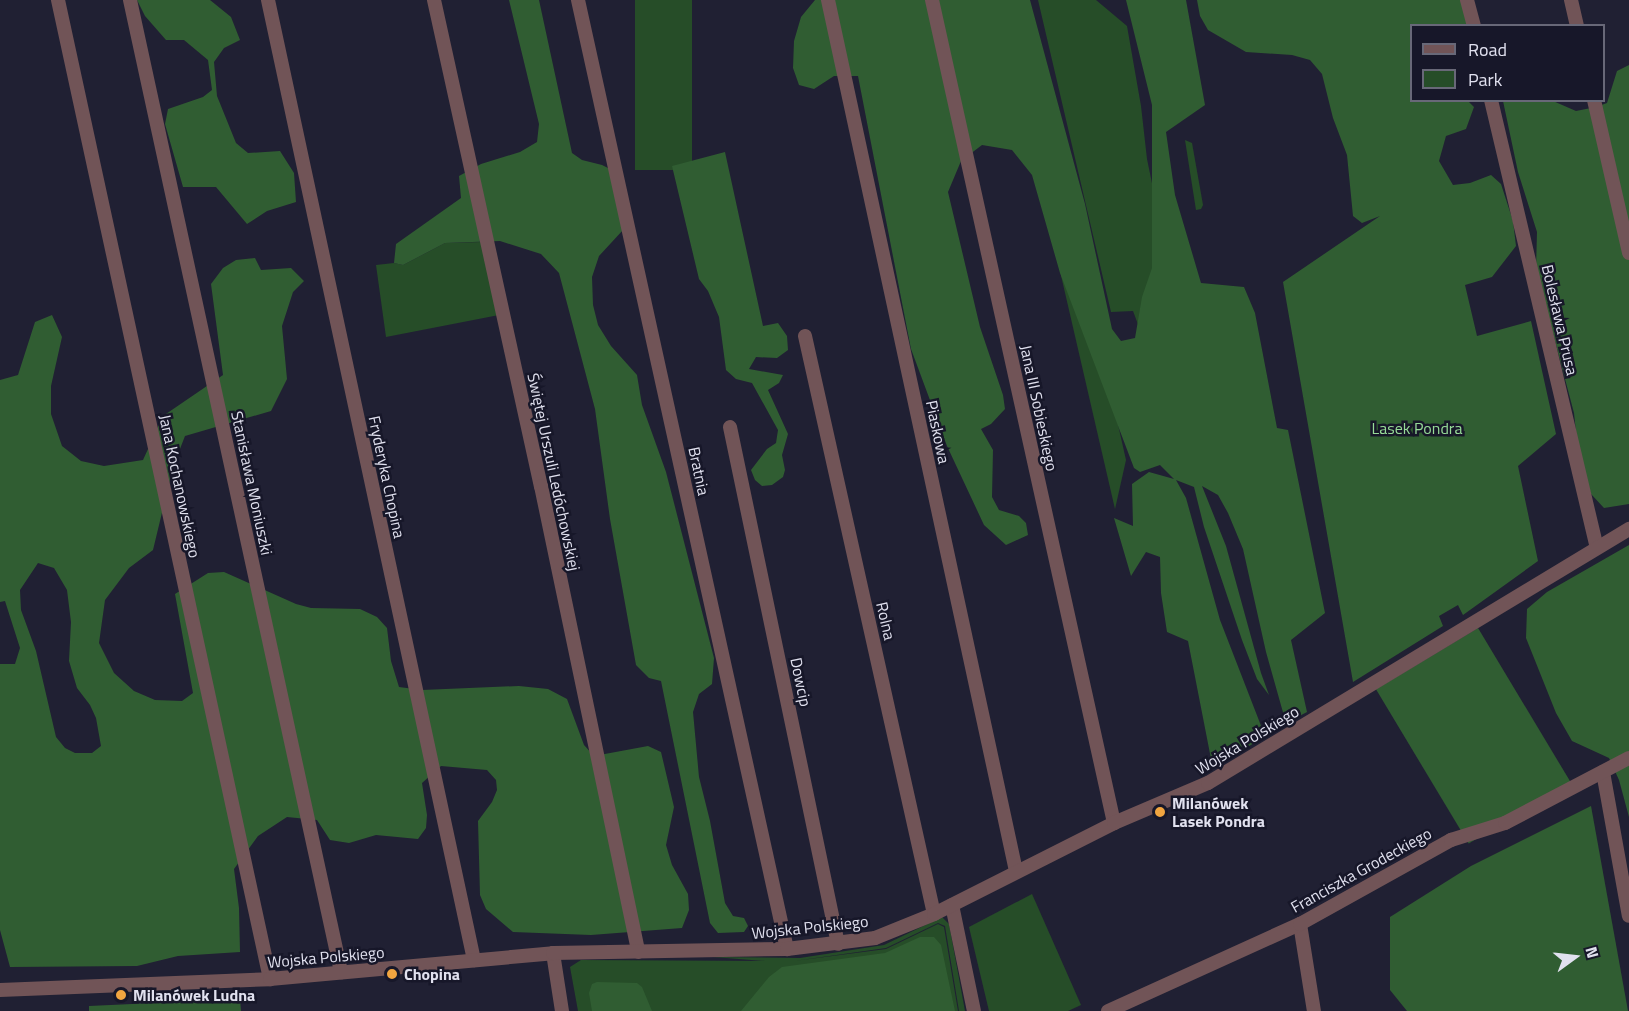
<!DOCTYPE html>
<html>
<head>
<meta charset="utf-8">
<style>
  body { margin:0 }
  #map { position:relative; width:1629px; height:1011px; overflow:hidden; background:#202033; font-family:"Titillium Web",sans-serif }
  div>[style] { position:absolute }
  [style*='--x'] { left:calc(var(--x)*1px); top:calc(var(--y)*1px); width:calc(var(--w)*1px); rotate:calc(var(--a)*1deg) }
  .green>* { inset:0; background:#264d28; transform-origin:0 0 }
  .forest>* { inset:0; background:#305d32; transform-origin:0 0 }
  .minor>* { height:14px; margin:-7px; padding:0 7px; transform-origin:7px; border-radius:7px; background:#715457 }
  .dots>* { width:16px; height:16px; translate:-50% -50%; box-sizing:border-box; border:3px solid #171729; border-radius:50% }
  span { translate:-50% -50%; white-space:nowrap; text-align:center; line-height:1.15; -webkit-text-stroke:5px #171729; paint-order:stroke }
  .street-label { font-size:16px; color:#e1e1ef }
  .park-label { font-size:16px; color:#97db98 }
  .poi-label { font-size:16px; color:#e1e1ef; font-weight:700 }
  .left { translate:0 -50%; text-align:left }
  .legend { position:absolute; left:1410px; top:24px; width:195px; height:78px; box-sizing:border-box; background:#171729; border:2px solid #686878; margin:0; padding:8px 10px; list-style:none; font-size:18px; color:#e1e1ef }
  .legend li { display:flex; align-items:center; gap:12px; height:30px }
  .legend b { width:30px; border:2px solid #686878 }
  .north { position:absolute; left:1545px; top:927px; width:60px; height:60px; -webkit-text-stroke:4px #171729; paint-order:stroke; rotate:75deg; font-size:16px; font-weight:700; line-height:24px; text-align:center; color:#e1e1ef }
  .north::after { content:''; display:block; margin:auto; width:21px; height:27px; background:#e1e1ef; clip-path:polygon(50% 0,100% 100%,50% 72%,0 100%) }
</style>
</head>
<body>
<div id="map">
  <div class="green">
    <i style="left:635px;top:0;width:57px;height:170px"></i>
    <i style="clip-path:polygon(1022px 0,1126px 460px,1115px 509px,1017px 85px)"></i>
    <i style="clip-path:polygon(1038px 0,1096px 0,1127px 26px,1141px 106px,1147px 159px,1174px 290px,1149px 354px,1133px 311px,1111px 312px)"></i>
    <i style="clip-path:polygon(1185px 140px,1192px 143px,1203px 205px,1201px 209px,1196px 210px)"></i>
    <i style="clip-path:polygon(482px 242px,499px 315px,386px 337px,376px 265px,394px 263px,403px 265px,445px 243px)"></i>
    <i style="clip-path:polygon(1032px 894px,1081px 1005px,1068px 1011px,989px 1011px,969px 927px)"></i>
    <i style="clip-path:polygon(942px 917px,949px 924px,965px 1011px,959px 1011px,945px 926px,938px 923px,886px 948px,794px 961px,886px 949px,938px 924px,944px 927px,958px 1011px,578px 1011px,570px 967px,581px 960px,765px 961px,713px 957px,800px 958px,884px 945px)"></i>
  </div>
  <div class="forest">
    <i style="clip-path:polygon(137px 0,210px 0,231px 17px,240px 40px,224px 48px,214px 62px,217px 96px,236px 143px,248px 153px,280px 151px,294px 173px,296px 202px,267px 211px,247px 224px,216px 187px,183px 187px,165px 124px,168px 109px,203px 97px,212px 90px,208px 60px,184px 40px,166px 40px,145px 16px)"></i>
    <i style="clip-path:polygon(509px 0,539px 0,572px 153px,582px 160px,602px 165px,616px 172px,623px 230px,599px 256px,592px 277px,593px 305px,598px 325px,611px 346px,637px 375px,642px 405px,666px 472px,714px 658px,712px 684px,699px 694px,693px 712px,699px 777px,710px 821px,725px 903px,733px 916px,744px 918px,748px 926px,744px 932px,718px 933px,710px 923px,661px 681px,649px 678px,636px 665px,610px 519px,595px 409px,559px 273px,541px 254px,500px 241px,445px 243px,403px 265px,394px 263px,396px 244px,461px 198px,459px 176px,481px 164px,520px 152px,537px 142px,539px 124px)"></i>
    <i style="clip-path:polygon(815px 0,1030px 0,1085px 204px,1112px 329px,1121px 341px,1135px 338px,1142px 297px,1152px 268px,1152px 105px,1126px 0,1186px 0,1205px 105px,1166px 132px,1175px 195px,1201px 283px,1244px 287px,1255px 313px,1277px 428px,1288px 430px,1325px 613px,1291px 640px,1307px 712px,1286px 723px,1266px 652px,1243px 549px,1228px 513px,1218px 495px,1202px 486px,1226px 546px,1261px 673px,1269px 695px,1257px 679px,1242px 640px,1204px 527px,1194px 487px,1176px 480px,1186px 498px,1220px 620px,1265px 736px,1213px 769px,1188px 641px,1167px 632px,1161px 593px,1160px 557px,1146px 552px,1131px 576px,1114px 518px,1133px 526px,1132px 484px,1149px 472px,1174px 479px,1160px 465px,1140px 472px,1134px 468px,1060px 273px,1032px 175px,1012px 150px,982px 145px,961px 161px,948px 192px,980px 327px,1003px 395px,1005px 409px,991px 424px,981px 429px,993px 450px,992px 497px,999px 510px,1019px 516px,1026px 523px,1028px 535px,1006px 545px,984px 525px,947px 446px,911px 349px,858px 76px,834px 76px,814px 89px,799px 85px,793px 68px,794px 41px,801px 17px)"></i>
    <i style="clip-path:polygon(1197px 0,1467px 0,1473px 25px,1412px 26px,1412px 100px,1468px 101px,1474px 107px,1466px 129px,1446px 136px,1439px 161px,1453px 185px,1470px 183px,1491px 175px,1501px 184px,1513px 221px,1516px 246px,1492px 277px,1465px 285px,1477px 336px,1531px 321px,1556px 434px,1518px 466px,1538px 561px,1463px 615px,1458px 605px,1439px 616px,1443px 626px,1353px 682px,1283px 282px,1380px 216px,1362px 223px,1353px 216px,1347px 155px,1333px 118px,1322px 74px,1310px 60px,1292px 55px,1246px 52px,1208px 30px,1200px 16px)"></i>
    <i style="clip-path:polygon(1629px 65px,1629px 504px,1604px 508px,1591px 494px,1578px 451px,1574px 413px,1536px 269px,1537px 232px,1518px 172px,1503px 101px,1553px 101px,1576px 111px,1596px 107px,1607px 103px,1617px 71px)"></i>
    <i style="clip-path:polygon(725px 152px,763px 326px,778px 323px,787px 336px,788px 350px,777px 358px,756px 357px,749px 369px,783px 375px,779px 383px,768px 390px,788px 434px,782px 455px,785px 470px,783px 477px,772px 485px,762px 486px,755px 480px,751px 470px,767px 449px,776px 443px,778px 430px,752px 383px,736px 379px,726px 370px,719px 317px,708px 291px,699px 279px,672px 166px)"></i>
    <i style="clip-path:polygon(evenodd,255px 258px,261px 270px,291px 268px,304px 281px,293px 292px,282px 326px,287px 379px,271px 411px,185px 436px,173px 467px,153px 550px,129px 568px,105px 600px,99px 643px,114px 673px,134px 691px,155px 700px,182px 701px,193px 693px,175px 594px,208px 573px,224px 572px,296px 604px,311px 608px,360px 609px,377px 617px,387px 628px,391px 661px,399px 687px,422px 690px,519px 686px,548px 689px,567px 699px,584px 745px,594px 756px,648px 746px,661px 752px,674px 807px,666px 845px,672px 865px,688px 894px,689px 910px,682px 928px,591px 935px,513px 932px,486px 909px,480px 895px,478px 821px,492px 802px,497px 790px,496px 780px,487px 770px,441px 766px,422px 783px,427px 815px,426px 828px,418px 839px,376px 835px,349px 843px,330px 840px,317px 820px,287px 817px,258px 836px,234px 869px,239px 908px,240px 952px,178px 956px,137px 966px,10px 967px,0 930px,0 664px,15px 664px,20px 648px,5px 601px,0 602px,0 380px,18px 375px,35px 322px,52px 315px,62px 337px,51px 386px,51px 414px,62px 446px,81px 461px,104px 466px,143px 460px,163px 416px,223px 375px,211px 284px,223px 268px,236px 260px,255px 258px,38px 563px,54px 568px,67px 590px,71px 622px,69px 661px,77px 688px,90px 705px,96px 718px,101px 746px,92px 753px,75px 753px,65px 748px,56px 737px,36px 651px,21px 610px,20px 590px,38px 563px)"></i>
    <i style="clip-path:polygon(1629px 545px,1629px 817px,1619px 780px,1609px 758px,1572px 741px,1556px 713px,1526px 638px,1527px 609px,1547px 592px)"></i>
    <i style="left:1478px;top:628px;width:180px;height:119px;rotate:59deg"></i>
    <i style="clip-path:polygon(1591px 806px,1628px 1011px,1407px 1011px,1390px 990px,1390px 917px,1471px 866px)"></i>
    <i style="clip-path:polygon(920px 937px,934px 937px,941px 945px,955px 1011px,741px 1011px,769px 977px,782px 967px,885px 953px)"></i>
    <i style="clip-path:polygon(597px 982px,637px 983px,642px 987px,652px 1011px,592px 1011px,589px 993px,592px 984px)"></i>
    <i style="clip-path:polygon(240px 999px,241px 1011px,89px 1011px,89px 1006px)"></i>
  </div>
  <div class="minor">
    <i style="--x:58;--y:0;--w:1002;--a:77.78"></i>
    <i style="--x:130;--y:0;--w:995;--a:77.75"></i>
    <i style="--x:268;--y:0;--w:982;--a:77.89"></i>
    <i style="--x:434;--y:0;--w:498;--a:77.6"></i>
    <i style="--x:541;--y:486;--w:476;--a:78.2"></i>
    <i style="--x:578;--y:0;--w:972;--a:77.58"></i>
    <i style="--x:828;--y:0;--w:891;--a:77.82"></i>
    <i style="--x:932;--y:0;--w:843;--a:77.53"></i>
    <i style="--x:1467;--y:0;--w:27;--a:75"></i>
    <i style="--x:1571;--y:0;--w:27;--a:77"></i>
    <i style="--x:1491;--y:100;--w:459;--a:76.7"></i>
    <i style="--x:1594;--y:100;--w:157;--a:77.1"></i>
    <i style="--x:805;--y:336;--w:592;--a:77.42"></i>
    <i style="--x:730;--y:427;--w:528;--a:78.2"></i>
    <i style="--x:1603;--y:772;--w:146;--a:79.8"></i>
    <i style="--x:952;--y:905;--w:108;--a:78.3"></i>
    <i style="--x:1300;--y:924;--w:88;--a:80.9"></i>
    <i style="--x:553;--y:953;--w:59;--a:81.2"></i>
    <i style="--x:0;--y:990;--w:270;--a:-2.3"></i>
    <i style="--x:270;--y:979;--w:284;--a:-5.2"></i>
    <i style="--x:553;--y:953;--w:234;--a:-1"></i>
    <i style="--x:787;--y:949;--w:89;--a:-7.1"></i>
    <i style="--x:875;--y:938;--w:64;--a:-22.1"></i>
    <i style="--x:934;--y:914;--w:202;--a:-26.8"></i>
    <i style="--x:1114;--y:823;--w:102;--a:-23.1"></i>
    <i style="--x:1208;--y:783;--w:492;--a:-31.1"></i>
    <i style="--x:1108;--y:1011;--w:211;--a:-24.4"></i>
    <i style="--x:1300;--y:924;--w:173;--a:-29.1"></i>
    <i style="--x:1451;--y:840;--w:57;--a:-17.5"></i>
    <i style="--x:1505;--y:823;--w:140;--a:-27.7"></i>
  </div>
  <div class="dots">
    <i style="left:1160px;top:812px;background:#f1a540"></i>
    <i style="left:392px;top:974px;background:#f1a540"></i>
    <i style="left:121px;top:995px;background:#f1a540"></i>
  </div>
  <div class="street-label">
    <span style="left:1560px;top:320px;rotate:77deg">Bolesława Prusa</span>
    <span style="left:1039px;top:408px;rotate:78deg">Jana III Sobieskiego</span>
    <span style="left:938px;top:432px;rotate:78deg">Piaskowa</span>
    <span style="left:699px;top:471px;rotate:78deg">Bratnia</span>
    <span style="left:554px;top:472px;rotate:78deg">Świętej Urszuli Ledóchowskiej</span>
    <span style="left:387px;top:477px;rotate:78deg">Fryderyka Chopina</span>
    <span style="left:252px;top:483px;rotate:78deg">Stanisława Moniuszki</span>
    <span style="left:180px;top:486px;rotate:78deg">Jana Kochanowskiego</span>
    <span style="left:886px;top:621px;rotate:77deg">Rolna</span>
    <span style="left:801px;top:682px;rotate:78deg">Dowcip</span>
    <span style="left:1247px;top:740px;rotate:-31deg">Wojska Polskiego</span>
    <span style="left:1361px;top:870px;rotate:-29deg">Franciszka Grodeckiego</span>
    <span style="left:810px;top:927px;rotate:-6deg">Wojska Polskiego</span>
    <span style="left:326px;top:957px;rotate:-5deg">Wojska Polskiego</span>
  </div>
  <div class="park-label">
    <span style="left:1417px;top:428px">Lasek Pondra</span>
  </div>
  <div class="poi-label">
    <span class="left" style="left:1172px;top:812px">Milanówek<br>Lasek Pondra</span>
    <span class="left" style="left:404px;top:974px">Chopina</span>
    <span class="left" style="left:133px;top:995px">Milanówek Ludna</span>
  </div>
  <ul class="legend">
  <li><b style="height:8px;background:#715457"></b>Road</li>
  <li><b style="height:16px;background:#264d28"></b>Park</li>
  </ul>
  <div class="north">N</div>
</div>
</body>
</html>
